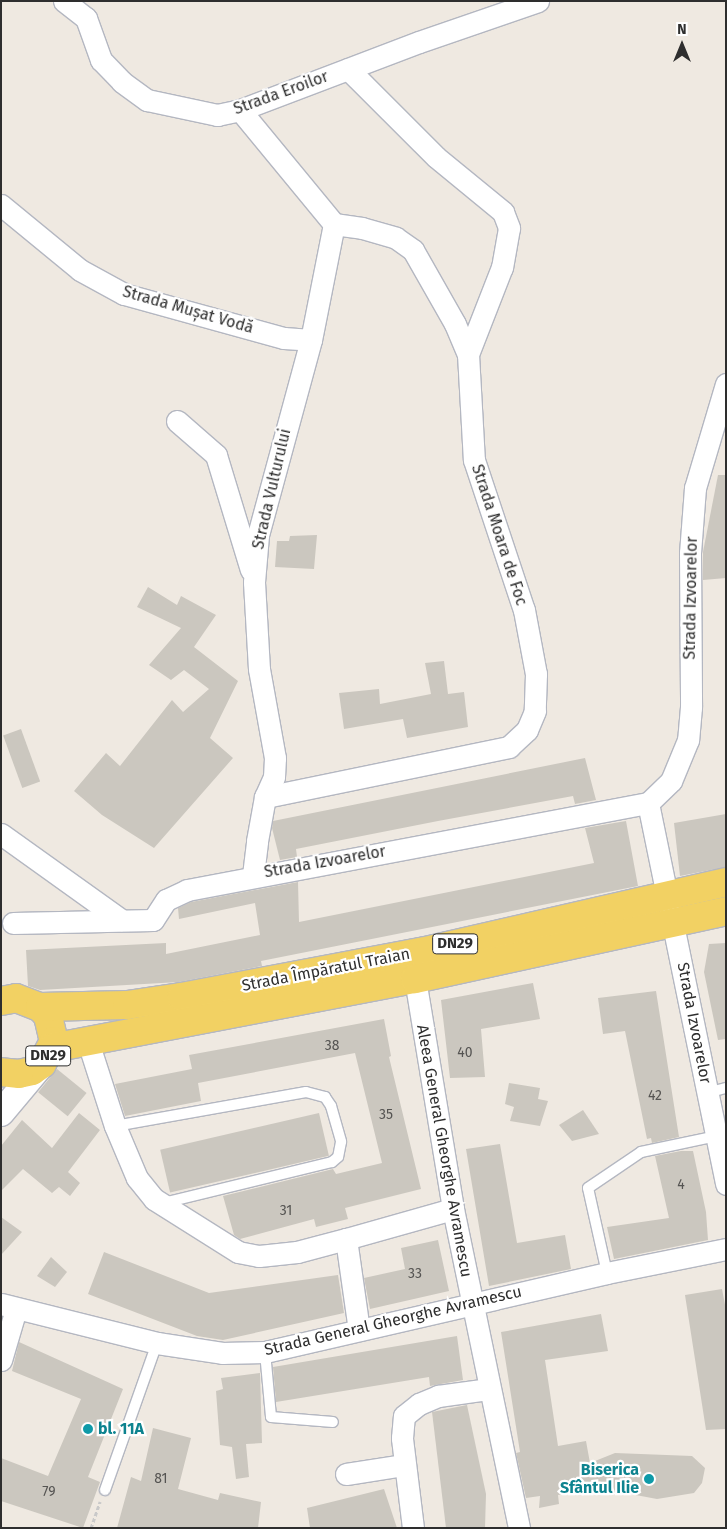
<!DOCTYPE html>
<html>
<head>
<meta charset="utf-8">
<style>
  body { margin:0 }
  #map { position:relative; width:727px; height:1529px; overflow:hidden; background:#efe9e1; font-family:"Fira Sans",sans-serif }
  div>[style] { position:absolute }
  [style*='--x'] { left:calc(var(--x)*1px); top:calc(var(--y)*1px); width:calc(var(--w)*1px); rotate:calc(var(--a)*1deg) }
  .building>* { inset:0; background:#cbc7bf; transform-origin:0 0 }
  .path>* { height:3px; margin-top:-1.5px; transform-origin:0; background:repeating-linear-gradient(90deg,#c9c9c9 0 4px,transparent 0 6.5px) }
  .roads { filter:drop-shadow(1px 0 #b4b7c1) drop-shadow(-1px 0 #b4b7c1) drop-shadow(0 1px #b4b7c1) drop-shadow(0 -1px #b4b7c1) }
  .service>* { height:10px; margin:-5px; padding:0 5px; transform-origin:5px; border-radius:5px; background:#fff }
  .minor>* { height:21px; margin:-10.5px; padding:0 10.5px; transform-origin:10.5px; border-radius:10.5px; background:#fff }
  .tertiary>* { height:26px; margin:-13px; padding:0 13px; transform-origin:13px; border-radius:13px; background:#fff }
  .primary>* { height:28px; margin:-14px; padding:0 14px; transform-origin:14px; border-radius:14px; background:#f2d163 }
  .dots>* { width:14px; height:14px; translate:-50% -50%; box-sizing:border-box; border:2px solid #fff; border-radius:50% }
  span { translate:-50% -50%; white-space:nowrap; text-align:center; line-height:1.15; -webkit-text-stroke:4.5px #fff; paint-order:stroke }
  .number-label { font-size:14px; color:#555452 }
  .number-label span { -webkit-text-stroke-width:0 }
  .shield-label span { padding:1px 4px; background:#fff; border:1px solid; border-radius:4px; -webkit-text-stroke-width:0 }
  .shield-label { font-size:15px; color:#2e2e2e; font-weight:700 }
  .street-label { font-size:16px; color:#2e2e2e }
  .culture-label { font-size:16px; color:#0d838f; font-weight:700 }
  .left { translate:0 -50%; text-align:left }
  .right { translate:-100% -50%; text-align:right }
  .frame { position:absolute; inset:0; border:2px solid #2e2e2e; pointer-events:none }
  .north { position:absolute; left:657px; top:20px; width:50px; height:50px; -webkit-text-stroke:4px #fff; paint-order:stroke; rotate:0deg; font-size:14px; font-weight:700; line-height:20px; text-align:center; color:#2e2e2e }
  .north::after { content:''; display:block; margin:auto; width:18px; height:22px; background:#2e2e2e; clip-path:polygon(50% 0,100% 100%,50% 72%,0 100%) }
</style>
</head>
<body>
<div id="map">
  <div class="building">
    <i style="clip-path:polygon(718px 475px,726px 475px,726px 578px,703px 580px,703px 552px)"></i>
    <i style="clip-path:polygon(317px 535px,314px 569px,275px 567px,277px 541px,289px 541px,290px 536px)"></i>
    <i style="clip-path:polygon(148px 587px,177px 605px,181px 596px,216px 615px,194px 647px,238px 681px,210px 738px,233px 758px,154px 848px,102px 815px,74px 791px,106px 753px,120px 766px,172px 700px,183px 712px,209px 689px,184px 670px,171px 680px,149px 665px,181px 628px,137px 607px)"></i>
    <i style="clip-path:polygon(444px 661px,448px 694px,464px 692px,468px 727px,407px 738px,403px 719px,344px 729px,339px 693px,379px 689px,380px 704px,431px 694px,425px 663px)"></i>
    <i style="left:21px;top:729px;width:56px;height:19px;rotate:70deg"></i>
    <i style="clip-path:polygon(585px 758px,596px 800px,575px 804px,573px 796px,438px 821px,296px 849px,297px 857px,280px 860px,272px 828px,273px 821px)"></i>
    <i style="clip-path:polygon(726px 814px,726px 867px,680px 876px,674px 823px)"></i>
    <i style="clip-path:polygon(626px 821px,638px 886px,261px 961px,262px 966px,179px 982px,40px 990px,28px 986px,26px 950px,166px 943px,166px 954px,260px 935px,255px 903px,179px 919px,178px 908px,191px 902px,298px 882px,299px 922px,594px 863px,585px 828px)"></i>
    <i style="clip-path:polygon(726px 943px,726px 1039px,718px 1040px,704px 972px,709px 944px)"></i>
    <i style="clip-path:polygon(533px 983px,540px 1019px,481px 1029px,485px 1077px,450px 1078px,441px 1000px)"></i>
    <i style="clip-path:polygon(656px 991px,679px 1137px,652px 1143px,651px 1138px,647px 1139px,625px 1031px,603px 1034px,598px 998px)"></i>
    <i style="clip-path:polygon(384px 1019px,391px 1056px,389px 1057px,421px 1189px,345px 1208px,348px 1219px,316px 1227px,314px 1219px,240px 1239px,234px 1235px,223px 1196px,333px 1169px,336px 1174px,382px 1163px,355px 1053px,198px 1083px,201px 1101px,125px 1116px,115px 1084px,192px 1069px,189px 1055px)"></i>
    <i style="left:57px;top:1069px;width:38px;height:30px;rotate:39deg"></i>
    <i style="clip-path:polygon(509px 1083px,540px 1088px,538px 1099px,548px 1101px,540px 1126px,510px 1121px,514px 1107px,505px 1104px)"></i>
    <i style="clip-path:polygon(583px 1110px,599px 1134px,572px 1141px,559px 1125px)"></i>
    <i style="clip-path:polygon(79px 1113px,100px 1130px,68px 1172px,80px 1183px,70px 1196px,59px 1187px,52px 1193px,23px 1169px,1px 1191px,1px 1146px,22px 1120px,52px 1148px)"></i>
    <i style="left:319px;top:1113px;width:44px;height:163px;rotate:77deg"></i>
    <i style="clip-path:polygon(500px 1144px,517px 1243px,565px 1235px,571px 1269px,489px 1286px,466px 1149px)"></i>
    <i style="clip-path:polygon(681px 1151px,693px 1151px,706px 1212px,708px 1240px,614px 1259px,607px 1227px,669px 1218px,655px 1156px)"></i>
    <i style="clip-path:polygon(1px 1217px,22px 1232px,1px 1255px)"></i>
    <i style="clip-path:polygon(438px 1240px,449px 1291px,370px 1309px,364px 1278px,405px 1269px,401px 1248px)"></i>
    <i style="clip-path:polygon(104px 1252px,209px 1293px,338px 1275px,344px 1313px,223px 1340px,197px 1336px,88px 1294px)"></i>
    <i style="clip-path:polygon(51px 1257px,67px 1272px,55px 1287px,37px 1276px)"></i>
    <i style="clip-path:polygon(722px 1289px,726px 1310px,726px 1429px,706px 1430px,685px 1295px)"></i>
    <i style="clip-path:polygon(601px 1314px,608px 1351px,545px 1360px,558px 1446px,586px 1441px,590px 1463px,615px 1453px,692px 1456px,705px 1468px,702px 1483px,694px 1493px,657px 1499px,625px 1493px,596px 1493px,596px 1488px,558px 1495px,559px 1504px,539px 1508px,540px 1496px,526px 1498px,516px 1453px,520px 1452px,501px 1332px)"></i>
    <i style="clip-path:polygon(457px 1336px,463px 1380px,430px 1386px,429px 1377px,276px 1402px,273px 1367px)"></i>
    <i style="clip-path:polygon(19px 1342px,123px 1389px,88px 1477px,100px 1482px,83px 1528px,1px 1501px,1px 1458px,48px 1476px,81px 1399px,12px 1371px)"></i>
    <i style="clip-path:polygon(260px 1373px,262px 1443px,246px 1444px,249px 1477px,236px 1479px,232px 1447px,220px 1445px,216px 1391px,223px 1389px,221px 1378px)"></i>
    <i style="clip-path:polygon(467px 1405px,486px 1494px,485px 1528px,446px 1528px,432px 1412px)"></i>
    <i style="clip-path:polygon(153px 1428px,191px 1438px,178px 1489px,218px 1500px,220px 1493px,261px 1502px,258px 1528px,117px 1528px,131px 1477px,141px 1481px)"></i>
    <i style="clip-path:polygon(384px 1489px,397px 1528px,310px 1528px,307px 1508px)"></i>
  </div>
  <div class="path">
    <i style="--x:91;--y:1528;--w:28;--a:-71"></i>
  </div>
  <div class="roads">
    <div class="service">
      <i style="--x:707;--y:1093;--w:20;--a:-15"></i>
      <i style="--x:115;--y:1126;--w:194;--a:-10.1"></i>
      <i style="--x:306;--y:1092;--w:20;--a:15"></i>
      <i style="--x:325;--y:1097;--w:11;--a:56"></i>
      <i style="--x:331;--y:1106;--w:37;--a:74"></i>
      <i style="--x:341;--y:1142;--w:15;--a:101"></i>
      <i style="--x:338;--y:1157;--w:8;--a:140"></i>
      <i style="--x:332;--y:1162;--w:173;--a:166.3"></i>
      <i style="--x:607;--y:1273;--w:87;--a:-102.6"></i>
      <i style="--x:588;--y:1188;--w:64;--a:-34.2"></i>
      <i style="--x:641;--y:1152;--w:78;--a:-11.9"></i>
      <i style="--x:265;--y:1352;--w:65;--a:84.7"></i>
      <i style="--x:271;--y:1417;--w:62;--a:4.6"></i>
      <i style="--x:105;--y:1490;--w:156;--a:-70.5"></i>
    </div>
    <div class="minor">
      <i style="--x:64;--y:1;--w:28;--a:38"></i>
      <i style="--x:86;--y:18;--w:45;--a:70.3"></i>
      <i style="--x:101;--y:60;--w:30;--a:46"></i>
      <i style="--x:122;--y:82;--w:31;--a:36"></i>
      <i style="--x:147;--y:100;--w:72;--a:12.1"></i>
      <i style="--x:217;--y:115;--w:24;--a:-12"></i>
      <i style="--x:240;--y:110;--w:191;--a:-20.8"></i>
      <i style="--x:419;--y:42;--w:126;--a:-19"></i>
      <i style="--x:348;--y:69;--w:124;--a:45"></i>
      <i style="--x:436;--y:157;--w:87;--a:39.4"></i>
      <i style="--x:503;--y:212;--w:17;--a:69"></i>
      <i style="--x:509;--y:228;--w:40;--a:100"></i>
      <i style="--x:502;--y:267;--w:93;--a:111.3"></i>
      <i style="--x:240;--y:110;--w:148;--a:50.5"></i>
      <i style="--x:334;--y:224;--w:28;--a:8"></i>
      <i style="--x:362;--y:228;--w:35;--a:16"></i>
      <i style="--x:396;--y:238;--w:21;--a:35"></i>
      <i style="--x:413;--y:250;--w:85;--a:60.4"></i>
      <i style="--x:455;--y:324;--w:33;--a:67"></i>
      <i style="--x:468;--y:354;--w:106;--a:86.8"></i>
      <i style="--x:474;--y:460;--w:158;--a:71.6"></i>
      <i style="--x:524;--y:610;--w:65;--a:79.4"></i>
      <i style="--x:536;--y:674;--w:37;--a:92"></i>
      <i style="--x:535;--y:711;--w:21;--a:113"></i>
      <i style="--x:527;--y:730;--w:25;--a:137"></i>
      <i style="--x:509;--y:747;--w:249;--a:168.4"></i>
      <i style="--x:1;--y:205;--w:102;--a:39.4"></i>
      <i style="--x:80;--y:270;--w:50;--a:28.6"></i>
      <i style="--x:124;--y:294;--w:166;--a:15.4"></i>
      <i style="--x:284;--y:338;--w:27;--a:4"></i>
      <i style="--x:726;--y:384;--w:109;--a:106.6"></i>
      <i style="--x:695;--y:488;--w:65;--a:94.4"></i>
      <i style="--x:690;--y:553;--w:154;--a:89.6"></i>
      <i style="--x:691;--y:707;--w:33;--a:95"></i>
      <i style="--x:688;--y:740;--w:44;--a:112.5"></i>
      <i style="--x:671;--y:781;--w:32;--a:136"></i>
      <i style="--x:648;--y:803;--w:389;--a:78.4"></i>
      <i style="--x:177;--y:421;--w:52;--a:41.1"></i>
      <i style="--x:216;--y:455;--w:120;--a:73.1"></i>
      <i style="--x:1;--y:834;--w:148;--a:35.6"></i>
      <i style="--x:253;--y:875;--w:34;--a:-83"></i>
      <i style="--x:257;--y:841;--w:45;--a:-79.7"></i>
      <i style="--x:265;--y:797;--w:22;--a:-66"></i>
      <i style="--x:274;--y:777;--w:19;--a:-87"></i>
      <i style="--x:275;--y:758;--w:90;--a:-100.2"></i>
      <i style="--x:259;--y:669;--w:87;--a:-93.3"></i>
      <i style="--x:254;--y:582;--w:47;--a:-85.1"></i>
      <i style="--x:258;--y:535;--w:202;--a:-74.8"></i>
      <i style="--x:311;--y:340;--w:118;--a:-78.8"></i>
      <i style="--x:13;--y:923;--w:140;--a:-1.2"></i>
      <i style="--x:153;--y:920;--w:24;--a:-57"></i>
      <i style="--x:166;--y:900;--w:23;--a:-25"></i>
      <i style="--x:187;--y:890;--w:469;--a:-10.7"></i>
      <i style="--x:415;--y:979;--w:233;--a:80.6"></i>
      <i style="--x:453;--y:1209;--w:326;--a:78.3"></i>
      <i style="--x:88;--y:1042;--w:88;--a:72.2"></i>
      <i style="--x:115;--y:1126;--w:56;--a:67.1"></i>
      <i style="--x:137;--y:1178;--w:27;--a:51"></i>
      <i style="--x:154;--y:1199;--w:99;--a:32.2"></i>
      <i style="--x:238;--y:1252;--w:21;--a:11"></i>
      <i style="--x:259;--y:1256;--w:38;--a:-6"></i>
      <i style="--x:297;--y:1252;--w:51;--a:-14.9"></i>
      <i style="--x:346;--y:1239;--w:92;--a:81.9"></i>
      <i style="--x:346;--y:1239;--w:111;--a:-15.7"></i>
      <i style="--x:1;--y:1304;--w:161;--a:14"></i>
      <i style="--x:157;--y:1343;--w:66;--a:8.7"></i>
      <i style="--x:222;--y:1353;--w:43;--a:-1.3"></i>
      <i style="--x:265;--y:1352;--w:351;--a:-13"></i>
      <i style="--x:607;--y:1273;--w:121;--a:-11.4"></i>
      <i style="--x:1;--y:1360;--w:53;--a:-73.6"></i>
      <i style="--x:346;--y:1474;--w:59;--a:-8.8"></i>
      <i style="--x:413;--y:1528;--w:91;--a:-97"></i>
      <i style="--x:402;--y:1438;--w:22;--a:-85"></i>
      <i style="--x:404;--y:1416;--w:19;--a:-39"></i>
      <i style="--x:419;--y:1404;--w:21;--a:-23"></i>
      <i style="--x:438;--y:1396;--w:50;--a:-8"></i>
    </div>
    <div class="tertiary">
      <i style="--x:1;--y:1113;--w:64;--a:-50.1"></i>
    </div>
    <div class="primary">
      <i style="--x:1;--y:1001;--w:15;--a:-11"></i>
      <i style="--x:16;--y:998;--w:26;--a:21"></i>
      <i style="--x:40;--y:1007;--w:12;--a:48"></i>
      <i style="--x:48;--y:1016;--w:26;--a:77"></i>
      <i style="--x:54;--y:1041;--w:26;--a:118"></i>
      <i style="--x:42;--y:1064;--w:12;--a:145"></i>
      <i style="--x:32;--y:1071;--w:13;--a:167"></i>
      <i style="--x:19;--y:1074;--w:18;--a:-174"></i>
      <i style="--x:40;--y:1007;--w:87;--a:-1.3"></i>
      <i style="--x:127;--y:1005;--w:56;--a:-8.3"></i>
      <i style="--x:182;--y:997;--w:243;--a:-10.7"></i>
      <i style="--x:421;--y:952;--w:313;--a:-12.9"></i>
      <i style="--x:52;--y:1048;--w:369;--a:-10.8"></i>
      <i style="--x:415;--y:979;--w:318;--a:-12.3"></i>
    </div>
  </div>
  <div class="dots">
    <i style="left:88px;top:1429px;background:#0f9aa8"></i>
    <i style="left:649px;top:1479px;background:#0f9aa8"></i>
  </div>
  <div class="number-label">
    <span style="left:332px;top:1046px">38</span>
    <span style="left:465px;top:1053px">40</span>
    <span style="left:655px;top:1096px">42</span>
    <span style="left:386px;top:1115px">35</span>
    <span style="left:681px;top:1185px">4</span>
    <span style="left:286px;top:1211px">31</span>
    <span style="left:415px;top:1274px">33</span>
    <span style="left:161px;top:1479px">81</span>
    <span style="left:49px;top:1492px">79</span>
  </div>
  <div class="shield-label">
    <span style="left:455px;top:944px">DN29</span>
    <span style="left:48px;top:1056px">DN29</span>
  </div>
  <div class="street-label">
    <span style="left:281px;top:93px;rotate:-20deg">Strada Eroilor</span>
    <span style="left:188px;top:310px;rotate:16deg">Strada Mușat Vodă</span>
    <span style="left:272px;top:489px;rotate:-77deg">Strada Vulturului</span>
    <span style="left:499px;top:535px;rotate:72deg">Strada Moara de Foc</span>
    <span style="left:691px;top:598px;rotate:-89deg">Strada Izvoarelor</span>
    <span style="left:325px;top:862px;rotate:-10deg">Strada Izvoarelor</span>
    <span style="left:326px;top:970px;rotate:-11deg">Strada Împăratul Traian</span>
    <span style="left:694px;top:1023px;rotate:79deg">Strada Izvoarelor</span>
    <span style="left:444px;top:1151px;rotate:80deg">Aleea General Gheorghe Avramescu</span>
    <span style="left:393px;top:1321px;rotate:-13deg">Strada General Gheorghe Avramescu</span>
  </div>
  <div class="culture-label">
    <span class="left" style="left:98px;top:1429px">bl. 11A</span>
    <span class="right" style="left:639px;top:1479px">Biserica<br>Sfântul Ilie</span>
  </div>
  <div class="frame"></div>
  <div class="north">N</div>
</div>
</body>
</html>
